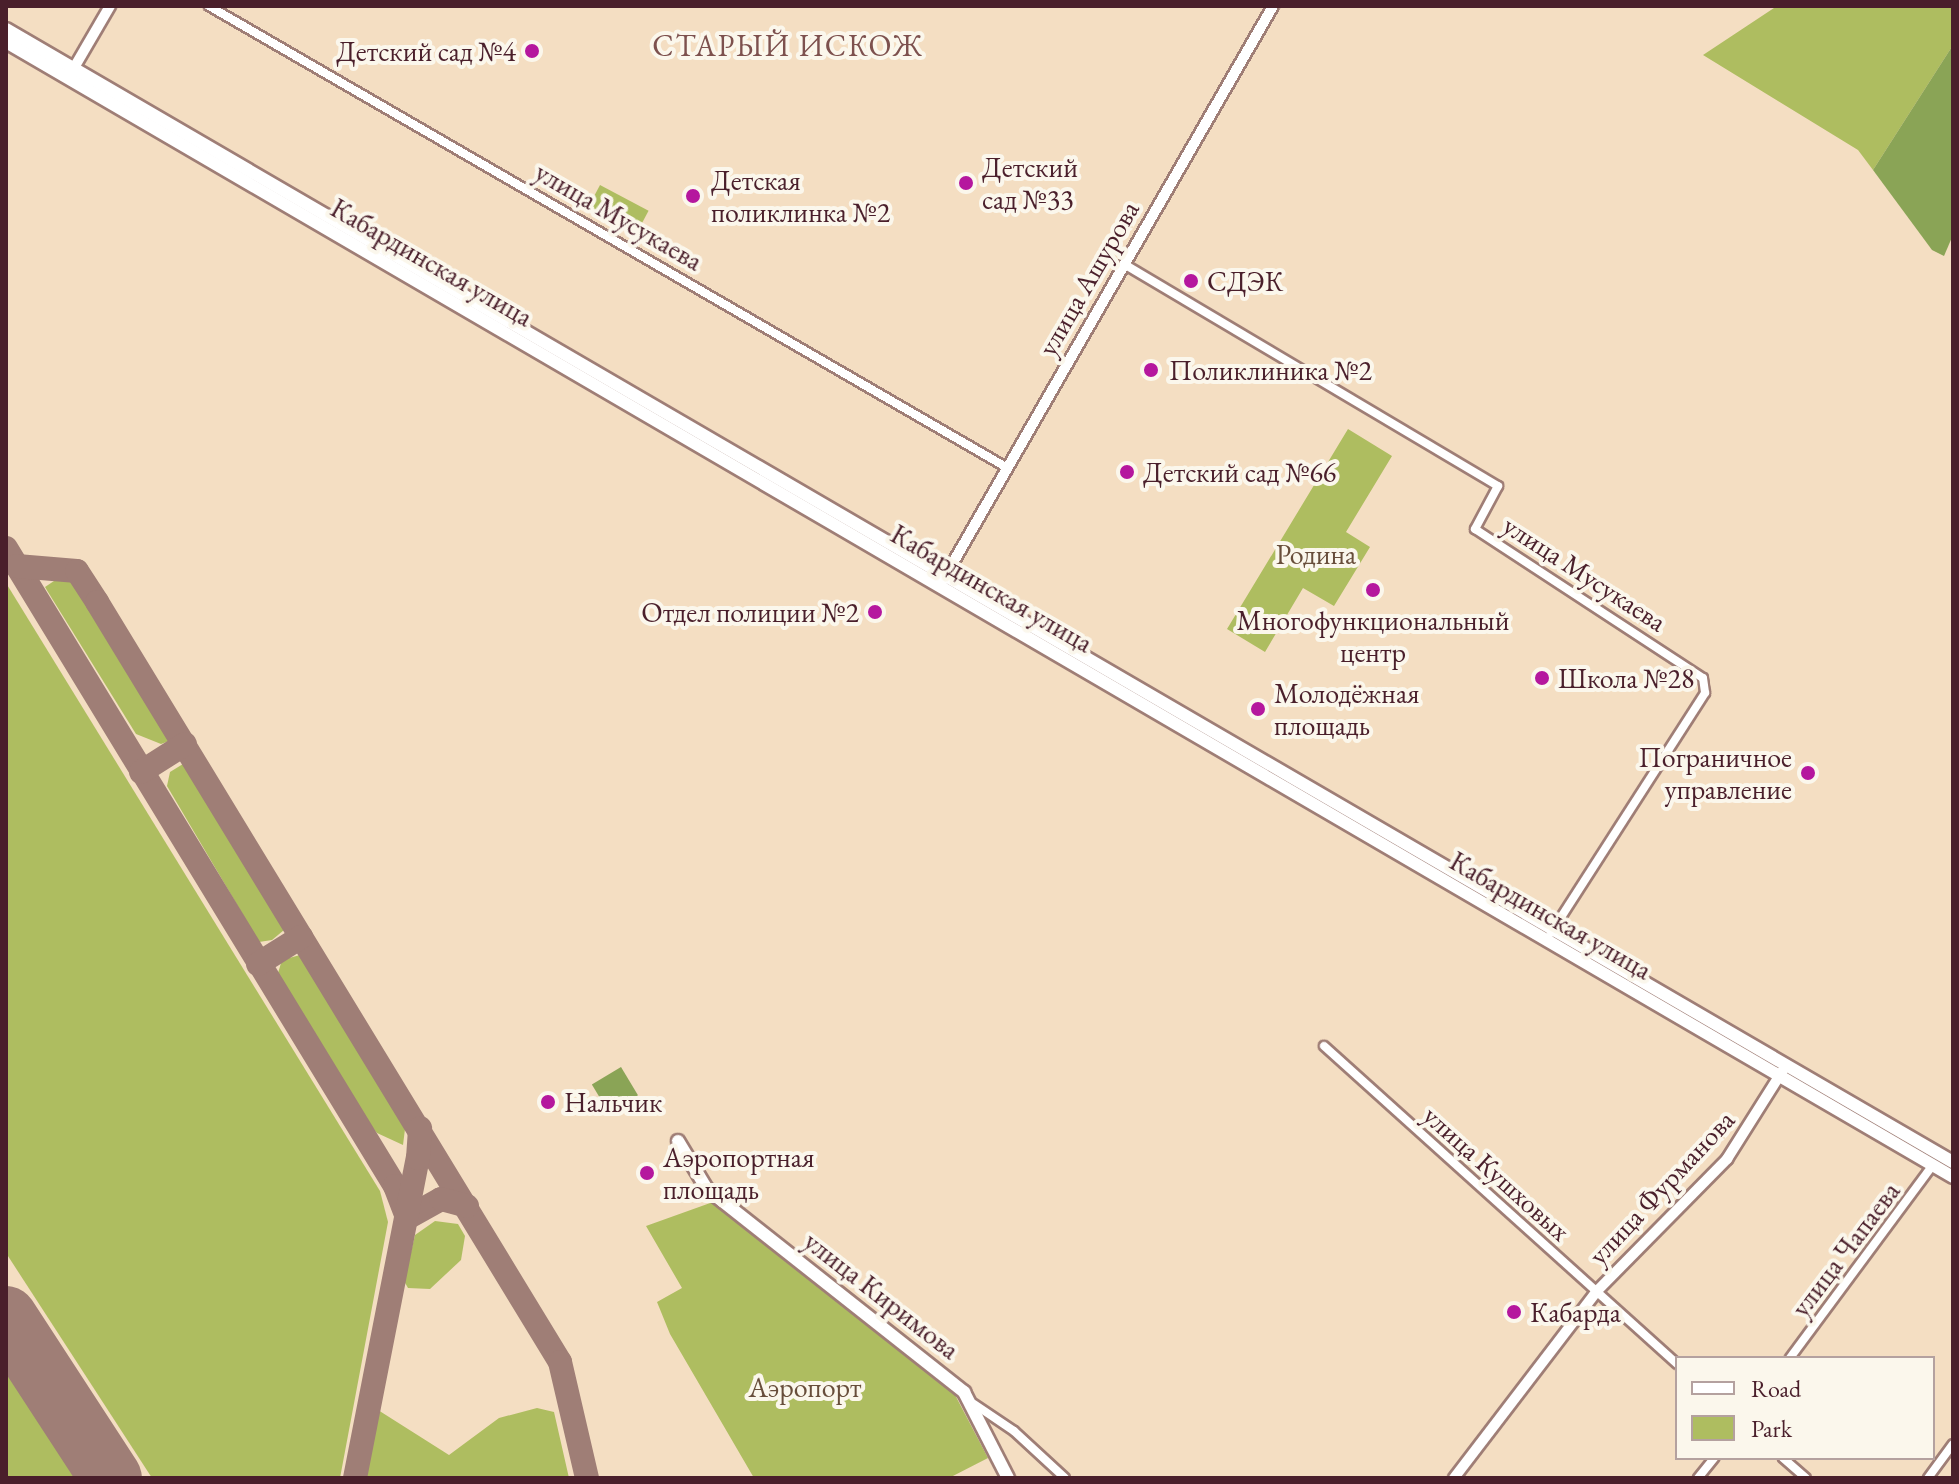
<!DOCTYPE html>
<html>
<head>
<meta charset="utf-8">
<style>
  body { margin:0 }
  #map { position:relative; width:1959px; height:1484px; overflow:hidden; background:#f4dec2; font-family:"EB Garamond",serif }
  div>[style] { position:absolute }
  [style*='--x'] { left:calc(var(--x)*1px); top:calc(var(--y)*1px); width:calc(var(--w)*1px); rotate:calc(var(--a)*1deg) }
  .green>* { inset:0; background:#aebd60; transform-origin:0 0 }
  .forest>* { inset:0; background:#8aa456; transform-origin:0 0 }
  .taxiway>* { height:24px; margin:-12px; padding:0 12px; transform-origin:12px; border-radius:12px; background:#9f7e76 }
  .runway>* { height:62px; margin:-31px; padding:0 31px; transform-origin:31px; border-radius:31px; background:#9f7e76 }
  .roads { filter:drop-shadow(2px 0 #9f7e76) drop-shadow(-2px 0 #9f7e76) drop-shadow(0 2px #9f7e76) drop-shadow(0 -2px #9f7e76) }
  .minor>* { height:8px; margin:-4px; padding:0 4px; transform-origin:4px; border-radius:4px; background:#fff }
  .tertiary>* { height:10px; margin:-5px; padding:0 5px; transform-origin:5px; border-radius:5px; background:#fff }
  .secondary>* { height:12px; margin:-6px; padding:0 6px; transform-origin:6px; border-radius:6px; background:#fff }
  .dots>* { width:22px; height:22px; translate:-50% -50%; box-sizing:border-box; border:4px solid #fbf7ec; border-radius:50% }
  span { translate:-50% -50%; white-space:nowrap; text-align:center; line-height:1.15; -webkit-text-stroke:8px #fbf7ec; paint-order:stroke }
  .poi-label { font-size:28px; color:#4a1f2b }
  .right { translate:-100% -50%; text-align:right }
  .left { translate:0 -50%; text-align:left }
  .street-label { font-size:28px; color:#4a1f2b }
  .park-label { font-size:28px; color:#684e3b }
  .neighbourhood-label { font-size:30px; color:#7d514e; letter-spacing:2px }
  .frame { position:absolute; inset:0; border:8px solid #4a1f2b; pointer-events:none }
  .legend { position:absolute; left:1675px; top:1356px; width:260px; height:104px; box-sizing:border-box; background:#fbf7ec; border:2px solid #b4a19f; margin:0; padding:10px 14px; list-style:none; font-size:24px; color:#4a1f2b }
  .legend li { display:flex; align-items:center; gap:16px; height:40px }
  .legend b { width:40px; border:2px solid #b4a19f }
</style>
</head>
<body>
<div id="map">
  <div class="green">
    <i style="clip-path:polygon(1777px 6px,1953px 6px,1953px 45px,1873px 170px,1858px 150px,1703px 55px)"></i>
    <i style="left:600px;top:185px;width:55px;height:26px;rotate:28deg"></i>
    <i style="clip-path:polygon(1348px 429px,1392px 456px,1346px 532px,1370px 547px,1334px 606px,1303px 588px,1265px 652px,1227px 629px)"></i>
    <i style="clip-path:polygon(57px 579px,73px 582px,169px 741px,161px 744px,136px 734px,48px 592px,45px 587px)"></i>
    <i style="clip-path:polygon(6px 583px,380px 1191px,388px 1222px,340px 1478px,152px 1478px,6px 1253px)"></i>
    <i style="clip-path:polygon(183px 764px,284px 930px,272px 940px,259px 942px,167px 786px,170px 772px)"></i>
    <i style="clip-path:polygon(300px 955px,405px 1129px,403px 1145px,377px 1133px,367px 1121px,278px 973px,282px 960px)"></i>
    <i style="clip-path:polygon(713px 1202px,953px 1391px,988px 1458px,949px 1478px,754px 1478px,670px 1334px,657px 1302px,682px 1288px,646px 1226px)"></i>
    <i style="clip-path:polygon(435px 1221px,458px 1224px,465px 1236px,461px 1260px,430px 1289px,408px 1288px,404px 1281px,415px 1235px)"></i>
    <i style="clip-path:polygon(6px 1371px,76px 1478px,6px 1478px)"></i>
    <i style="clip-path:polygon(537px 1408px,554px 1412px,569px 1478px,364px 1478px,378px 1410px,449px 1455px,499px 1418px)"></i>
  </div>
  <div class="forest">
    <i style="clip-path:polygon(1953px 45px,1953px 235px,1944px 256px,1932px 250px,1873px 170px)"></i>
    <i style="left:621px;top:1067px;width:33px;height:34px;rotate:59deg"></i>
  </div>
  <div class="taxiway">
    <i style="--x:6;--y:548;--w:747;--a:58.63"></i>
    <i style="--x:395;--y:1186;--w:34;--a:69"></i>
    <i style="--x:17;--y:566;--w:60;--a:4.8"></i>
    <i style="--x:77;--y:571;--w:37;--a:57"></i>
    <i style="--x:97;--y:602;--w:890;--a:58.65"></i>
    <i style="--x:560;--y:1362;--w:119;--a:76.9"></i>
    <i style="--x:141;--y:772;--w:52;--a:-32.5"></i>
    <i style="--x:258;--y:964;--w:51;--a:-32.1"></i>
    <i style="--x:407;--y:1218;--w:39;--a:-29"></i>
    <i style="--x:441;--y:1199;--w:27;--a:15"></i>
    <i style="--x:355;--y:1478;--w:326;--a:-78.9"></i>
    <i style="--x:418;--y:1158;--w:30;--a:-86"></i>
  </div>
  <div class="runway">
    <i style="--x:6;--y:1317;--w:192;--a:56.9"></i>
  </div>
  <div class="roads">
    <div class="minor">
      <i style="--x:209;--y:6;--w:921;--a:30.05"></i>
      <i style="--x:1124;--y:264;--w:435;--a:30.7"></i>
      <i style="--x:1498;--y:486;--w:49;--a:118.1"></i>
      <i style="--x:1475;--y:529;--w:272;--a:33.2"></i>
      <i style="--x:1703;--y:678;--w:15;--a:82"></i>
      <i style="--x:1705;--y:693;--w:285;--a:122.7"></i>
      <i style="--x:1324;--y:1046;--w:475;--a:42"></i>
      <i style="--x:1790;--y:1358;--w:240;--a:-53.5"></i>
      <i style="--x:974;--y:1404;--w:48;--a:34"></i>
      <i style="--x:1014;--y:1431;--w:69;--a:42.7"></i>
      <i style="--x:1783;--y:1458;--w:30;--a:41"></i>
      <i style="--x:1698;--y:1478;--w:26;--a:-51"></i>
      <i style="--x:1928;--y:1478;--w:42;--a:-53.7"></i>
    </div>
    <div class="tertiary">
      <i style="--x:71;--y:73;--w:78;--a:-59.8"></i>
      <i style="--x:943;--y:580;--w:662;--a:-60.1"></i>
      <i style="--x:1454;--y:1478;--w:234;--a:-52.6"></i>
      <i style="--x:1596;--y:1292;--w:187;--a:-45.4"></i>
      <i style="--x:1727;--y:1159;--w:105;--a:-57.8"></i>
    </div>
    <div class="secondary">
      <i style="--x:6;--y:29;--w:2253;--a:30.2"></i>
      <i style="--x:6;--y:42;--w:2254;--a:30.24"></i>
      <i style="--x:678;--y:1141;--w:56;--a:58.9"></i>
      <i style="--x:707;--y:1189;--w:328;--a:38.3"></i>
      <i style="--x:964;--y:1392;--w:97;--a:62.9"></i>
    </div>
  </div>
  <div class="dots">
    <i style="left:532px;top:51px;background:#b5179e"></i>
    <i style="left:966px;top:183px;background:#b5179e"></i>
    <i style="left:693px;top:196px;background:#b5179e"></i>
    <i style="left:1191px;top:281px;background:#b5179e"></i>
    <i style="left:1151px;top:370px;background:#b5179e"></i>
    <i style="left:1127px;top:472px;background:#b5179e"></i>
    <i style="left:1373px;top:590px;background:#b5179e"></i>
    <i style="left:875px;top:612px;background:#b5179e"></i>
    <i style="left:1542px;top:678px;background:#b5179e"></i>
    <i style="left:1258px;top:709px;background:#b5179e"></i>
    <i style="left:1808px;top:773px;background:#b5179e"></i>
    <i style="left:548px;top:1102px;background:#b5179e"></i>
    <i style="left:647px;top:1173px;background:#b5179e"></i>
    <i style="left:1514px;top:1312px;background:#b5179e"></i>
  </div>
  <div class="poi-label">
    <span class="right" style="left:516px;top:51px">Детский сад №4</span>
    <span class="left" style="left:982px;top:183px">Детский<br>сад №33</span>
    <span class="left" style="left:711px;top:196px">Детская<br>поликлинка №2</span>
    <span class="left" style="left:1207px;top:281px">СДЭК</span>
    <span class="left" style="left:1169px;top:370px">Поликлиника №2</span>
    <span class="left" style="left:1143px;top:472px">Детский сад №66</span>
    <span class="right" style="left:859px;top:612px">Отдел полиции №2</span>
    <span style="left:1373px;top:636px">Многофункциональный<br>центр</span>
    <span class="left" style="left:1558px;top:678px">Школа №28</span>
    <span class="left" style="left:1274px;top:709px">Молодёжная<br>площадь</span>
    <span class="right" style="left:1792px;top:773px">Пограничное<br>управление</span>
    <span class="left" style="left:564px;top:1102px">Нальчик</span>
    <span class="left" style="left:663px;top:1173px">Аэропортная<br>площадь</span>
    <span class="left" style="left:1530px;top:1312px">Кабарда</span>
  </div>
  <div class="street-label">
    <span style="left:619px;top:216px;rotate:30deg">улица Мусукаева</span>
    <span style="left:432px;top:262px;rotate:30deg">Кабардинская улица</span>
    <span style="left:1088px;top:278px;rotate:-60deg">улица Ашурова</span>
    <span style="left:1585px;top:573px;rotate:33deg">улица Мусукаева</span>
    <span style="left:992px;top:588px;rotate:30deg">Кабардинская улица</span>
    <span style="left:1551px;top:915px;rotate:30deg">Кабардинская улица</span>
    <span style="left:1497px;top:1173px;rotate:42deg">улица Кушховых</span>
    <span style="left:1661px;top:1187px;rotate:-47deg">улица Фурманова</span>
    <span style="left:1845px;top:1249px;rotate:-53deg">улица Чапаева</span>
    <span style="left:882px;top:1295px;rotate:38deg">улица Киримова</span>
  </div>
  <div class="park-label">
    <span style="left:1316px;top:554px">Родина</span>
    <span style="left:805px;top:1387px">Аэропорт</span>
  </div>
  <div class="neighbourhood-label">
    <span style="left:788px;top:46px">СТАРЫЙ ИСКОЖ</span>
  </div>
  <div class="frame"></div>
  <ul class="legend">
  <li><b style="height:10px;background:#fff"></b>Road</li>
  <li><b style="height:22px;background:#aebd60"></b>Park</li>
  </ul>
</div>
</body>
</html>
